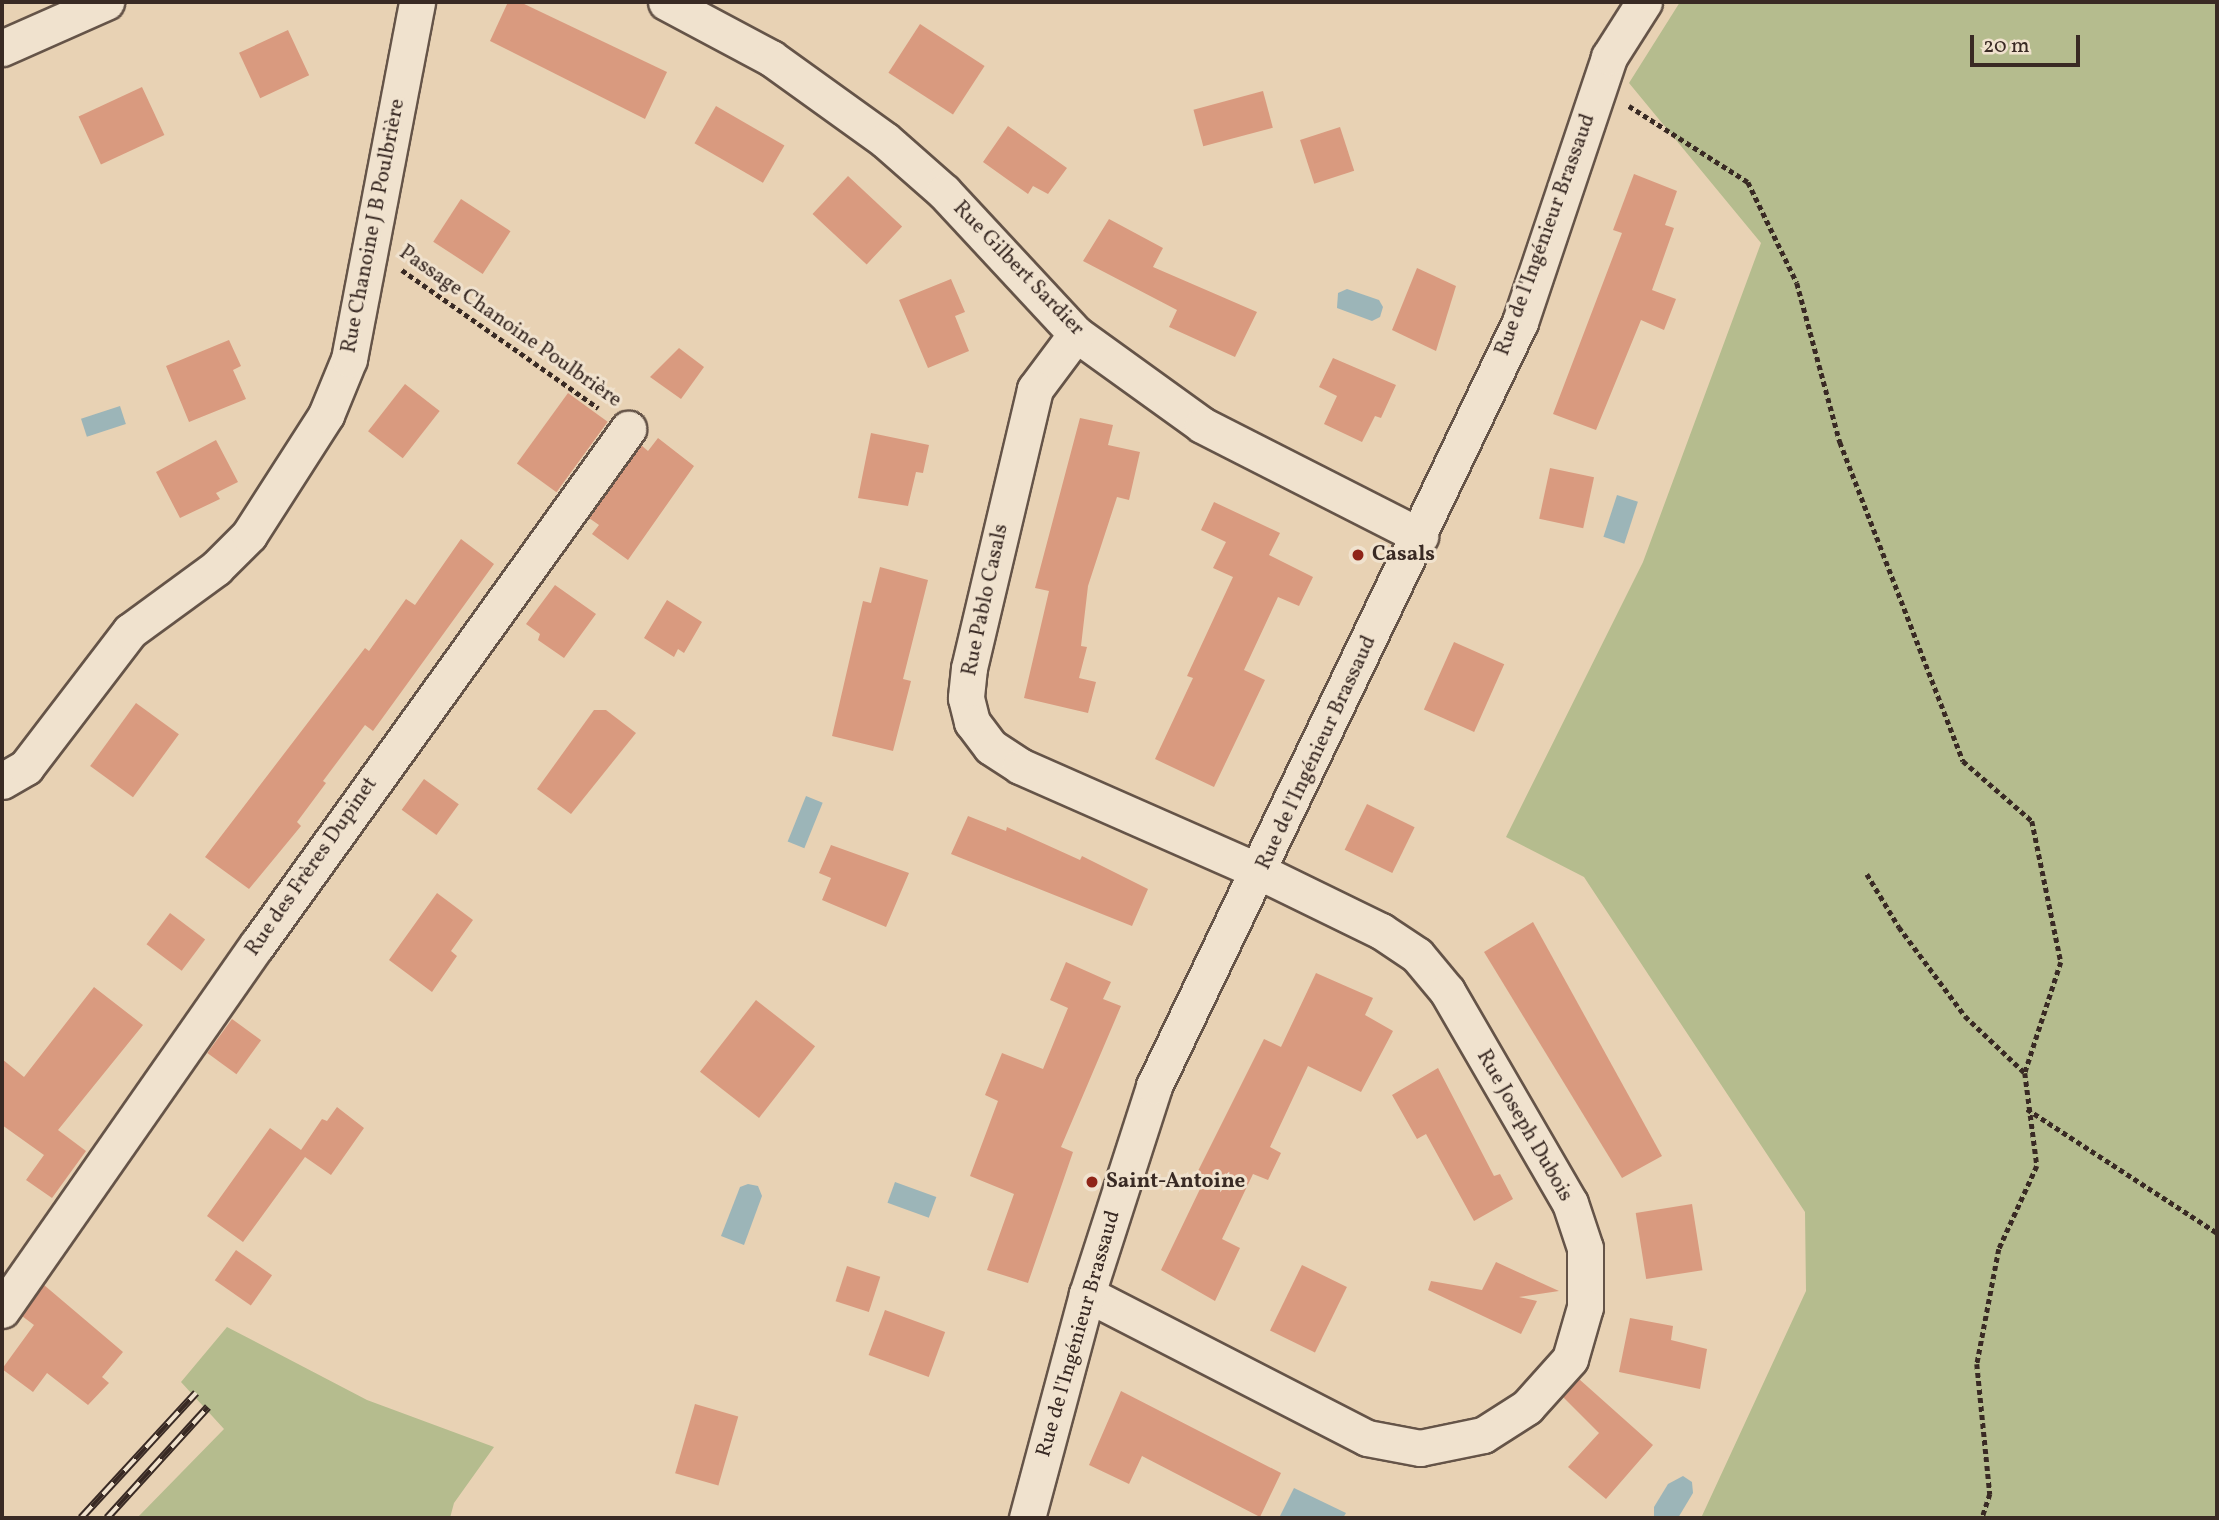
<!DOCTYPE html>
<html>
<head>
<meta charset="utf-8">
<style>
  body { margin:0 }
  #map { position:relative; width:2219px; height:1520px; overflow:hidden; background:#e8d2b4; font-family:Vollkorn,serif }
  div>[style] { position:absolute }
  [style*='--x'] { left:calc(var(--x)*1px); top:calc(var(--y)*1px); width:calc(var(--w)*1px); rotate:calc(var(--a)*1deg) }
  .green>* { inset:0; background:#b5bc8e }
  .water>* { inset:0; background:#9cb5b8; transform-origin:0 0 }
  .building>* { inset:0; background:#d99a7f; transform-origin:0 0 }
  .path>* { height:4.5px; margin-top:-2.25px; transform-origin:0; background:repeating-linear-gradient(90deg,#392a24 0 5px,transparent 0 8.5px) }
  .roads { filter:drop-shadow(2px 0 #655448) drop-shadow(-2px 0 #655448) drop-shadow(0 2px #655448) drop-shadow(0 -2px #655448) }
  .minor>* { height:35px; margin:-17.5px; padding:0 17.5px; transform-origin:17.5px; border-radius:17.5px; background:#f0e2ce }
  .rail>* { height:8px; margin-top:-4px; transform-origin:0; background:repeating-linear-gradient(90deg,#f0e2ce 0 16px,#392a24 0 32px); box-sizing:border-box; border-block:2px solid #392a24 }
  .dots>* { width:19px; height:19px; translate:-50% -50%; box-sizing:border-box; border:4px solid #f0e2ce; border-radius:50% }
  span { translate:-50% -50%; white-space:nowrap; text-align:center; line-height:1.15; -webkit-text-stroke:6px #f0e2ce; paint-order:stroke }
  .street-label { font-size:21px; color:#392a24 }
  .poi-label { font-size:21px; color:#392a24; font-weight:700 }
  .left { translate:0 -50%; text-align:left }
  .frame { position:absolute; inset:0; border:4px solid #392a24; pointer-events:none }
  .scale { position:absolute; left:1970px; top:35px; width:110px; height:32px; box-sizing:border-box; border:4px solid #392a24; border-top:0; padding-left:9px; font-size:21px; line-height:24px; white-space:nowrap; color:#392a24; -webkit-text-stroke:5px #f0e2ce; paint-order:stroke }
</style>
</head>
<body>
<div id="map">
  <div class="green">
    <i style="clip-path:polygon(1680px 2px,2217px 2px,2217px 1518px,1701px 1518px,1806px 1291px,1805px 1212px,1584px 877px,1506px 837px,1643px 562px,1761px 243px,1629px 83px)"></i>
    <i style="clip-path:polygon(227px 1327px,367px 1400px,494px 1447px,454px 1503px,450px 1518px,137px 1518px,224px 1429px,181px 1382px)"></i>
  </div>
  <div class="water">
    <i style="clip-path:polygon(1347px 289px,1379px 300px,1383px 307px,1380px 317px,1372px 321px,1337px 308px,1338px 293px)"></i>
    <i style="left:120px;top:406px;width:19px;height:41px;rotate:72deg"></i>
    <i style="left:1617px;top:495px;width:22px;height:44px;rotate:18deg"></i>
    <i style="left:806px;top:796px;width:18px;height:49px;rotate:22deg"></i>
    <i style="left:895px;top:1182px;width:44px;height:22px;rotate:20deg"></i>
    <i style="clip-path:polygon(748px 1184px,758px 1186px,762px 1196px,744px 1245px,721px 1236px,740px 1187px)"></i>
    <i style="clip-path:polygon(1683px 1476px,1692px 1482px,1693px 1493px,1678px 1518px,1654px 1518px,1654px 1507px,1668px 1484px)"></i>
    <i style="clip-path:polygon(1294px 1488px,1346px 1513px,1343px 1518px,1280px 1516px)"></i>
  </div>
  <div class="building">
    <i style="clip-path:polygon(508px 2px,520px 2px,667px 72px,645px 119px,490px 41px)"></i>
    <i style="left:920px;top:24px;width:77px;height:58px;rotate:33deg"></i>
    <i style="left:288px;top:30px;width:50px;height:54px;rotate:65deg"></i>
    <i style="left:142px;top:87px;width:53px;height:70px;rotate:65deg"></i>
    <i style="left:1263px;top:91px;width:38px;height:72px;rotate:75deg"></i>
    <i style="left:716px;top:106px;width:79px;height:43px;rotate:30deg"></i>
    <i style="clip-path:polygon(1008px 126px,1067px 168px,1048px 194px,1033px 186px,1028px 194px,983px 162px)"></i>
    <i style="left:1340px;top:127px;width:46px;height:42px;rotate:72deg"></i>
    <i style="clip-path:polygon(1634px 174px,1677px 191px,1665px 225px,1674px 228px,1652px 290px,1676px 299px,1664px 330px,1641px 320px,1596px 430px,1553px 414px,1622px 233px,1613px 230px)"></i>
    <i style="left:848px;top:176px;width:74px;height:52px;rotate:43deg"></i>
    <i style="left:461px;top:199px;width:59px;height:51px;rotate:33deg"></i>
    <i style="clip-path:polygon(1109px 219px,1163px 248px,1153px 267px,1257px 312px,1235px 357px,1169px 327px,1177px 310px,1083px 261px)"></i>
    <i style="clip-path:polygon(1417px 268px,1456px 286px,1436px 351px,1392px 330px)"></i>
    <i style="clip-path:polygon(951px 279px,965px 312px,955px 316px,969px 351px,928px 368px,899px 300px)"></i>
    <i style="clip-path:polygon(229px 340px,241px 366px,233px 370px,246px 399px,189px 422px,166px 366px)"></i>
    <i style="clip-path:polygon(679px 348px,704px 367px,681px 399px,650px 377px)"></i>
    <i style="clip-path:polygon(1333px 358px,1396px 385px,1381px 418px,1375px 416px,1362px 442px,1324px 424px,1337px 396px,1319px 387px)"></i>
    <i style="left:405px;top:384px;width:44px;height:60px;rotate:38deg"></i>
    <i style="left:568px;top:393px;width:49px;height:87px;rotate:36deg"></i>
    <i style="clip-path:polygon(1080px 418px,1113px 425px,1108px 445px,1140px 452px,1129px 500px,1117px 497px,1088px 586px,1081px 646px,1087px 647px,1079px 678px,1096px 682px,1088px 713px,1024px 698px,1049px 591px,1035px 588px)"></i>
    <i style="clip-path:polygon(871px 433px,929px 445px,923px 473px,916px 472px,908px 506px,858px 498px)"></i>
    <i style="clip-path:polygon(658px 438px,694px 466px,628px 560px,592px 534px,599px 525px,589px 518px,641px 445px,648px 451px)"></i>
    <i style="clip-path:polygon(216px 440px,238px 482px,216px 493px,220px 499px,180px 518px,156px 472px)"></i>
    <i style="left:1550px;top:468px;width:45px;height:52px;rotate:12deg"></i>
    <i style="clip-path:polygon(1214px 502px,1280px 533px,1269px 555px,1313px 577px,1299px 606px,1278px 597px,1244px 670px,1265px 680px,1214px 787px,1155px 759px,1193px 678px,1187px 676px,1233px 577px,1213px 568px,1226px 542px,1201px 530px)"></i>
    <i style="clip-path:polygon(461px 539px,494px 564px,373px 731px,365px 725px,323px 781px,326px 783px,297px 822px,301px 826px,249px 889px,205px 857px,365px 648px,369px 651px,406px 599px,415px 605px)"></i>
    <i style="clip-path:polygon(880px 567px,928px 580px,903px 679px,911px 681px,893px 751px,832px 736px,863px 601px,871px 603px)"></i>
    <i style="clip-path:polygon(555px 585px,596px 614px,564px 658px,538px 640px,540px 634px,526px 624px)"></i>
    <i style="clip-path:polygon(667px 600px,702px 622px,684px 653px,678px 649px,674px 657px,644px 638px)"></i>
    <i style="left:1454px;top:642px;width:55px;height:74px;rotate:24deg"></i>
    <i style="left:136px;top:703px;width:53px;height:78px;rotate:36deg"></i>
    <i style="clip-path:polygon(594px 710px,606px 710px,636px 733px,571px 814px,537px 789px)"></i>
    <i style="left:424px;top:779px;width:43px;height:38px;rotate:36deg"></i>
    <i style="left:1367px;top:804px;width:53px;height:51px;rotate:26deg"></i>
    <i style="clip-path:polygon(968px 816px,1006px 831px,1007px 827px,1080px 860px,1082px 856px,1148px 889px,1132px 926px,951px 854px)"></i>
    <i style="clip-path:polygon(831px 845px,909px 873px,886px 927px,822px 900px,831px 878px,819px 873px)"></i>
    <i style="clip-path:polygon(437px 893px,473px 920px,451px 951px,457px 956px,432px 992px,389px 960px)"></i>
    <i style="left:170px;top:913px;width:44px;height:39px;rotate:37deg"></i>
    <i style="clip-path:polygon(1533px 922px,1662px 1156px,1622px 1178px,1484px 952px)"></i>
    <i style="clip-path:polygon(1066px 962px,1111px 982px,1103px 999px,1121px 1006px,1061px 1147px,1073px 1152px,1028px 1283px,987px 1270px,1014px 1194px,970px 1176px,998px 1101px,985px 1095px,1002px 1053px,1043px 1069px,1068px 1008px,1050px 1000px)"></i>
    <i style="clip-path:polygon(1316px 973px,1373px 998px,1365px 1015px,1393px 1031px,1361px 1092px,1308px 1066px,1270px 1147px,1281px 1153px,1268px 1180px,1253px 1174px,1222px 1239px,1240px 1248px,1215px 1301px,1161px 1270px,1200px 1189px,1191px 1185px,1264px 1039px,1281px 1047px)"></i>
    <i style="clip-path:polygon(94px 987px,143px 1025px,58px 1130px,86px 1151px,52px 1198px,26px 1180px,44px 1155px,2px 1125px,2px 1059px,24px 1077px)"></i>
    <i style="left:756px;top:1000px;width:75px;height:91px;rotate:38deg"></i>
    <i style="left:232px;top:1019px;width:36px;height:42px;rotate:36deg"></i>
    <i style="clip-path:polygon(1438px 1068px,1494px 1176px,1500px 1174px,1513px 1199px,1474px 1221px,1426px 1134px,1417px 1139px,1392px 1095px)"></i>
    <i style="clip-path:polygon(337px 1107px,364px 1128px,331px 1175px,305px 1157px,243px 1242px,207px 1216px,270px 1128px,301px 1150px,322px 1119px,327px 1121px)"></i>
    <i style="left:1692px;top:1204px;width:67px;height:57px;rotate:81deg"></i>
    <i style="left:236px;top:1250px;width:44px;height:37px;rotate:35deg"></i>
    <i style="clip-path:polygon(1496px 1262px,1559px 1291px,1519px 1297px,1537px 1301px,1521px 1334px,1428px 1290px,1431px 1281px,1482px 1290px)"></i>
    <i style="left:1302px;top:1265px;width:50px;height:73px;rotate:26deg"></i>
    <i style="left:847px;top:1266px;width:35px;height:37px;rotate:18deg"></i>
    <i style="clip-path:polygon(44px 1285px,123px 1352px,102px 1377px,109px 1383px,88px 1405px,47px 1373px,33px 1392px,2px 1369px,34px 1325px,22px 1316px)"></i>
    <i style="left:885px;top:1310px;width:64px;height:48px;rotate:20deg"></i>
    <i style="clip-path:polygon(1630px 1318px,1673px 1326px,1671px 1340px,1707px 1349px,1700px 1389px,1619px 1372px)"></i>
    <i style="clip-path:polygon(1579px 1379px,1653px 1445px,1606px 1499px,1568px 1467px,1599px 1433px,1563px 1397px)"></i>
    <i style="clip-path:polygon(1121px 1391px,1281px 1473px,1260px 1517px,1142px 1456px,1129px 1484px,1089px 1465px)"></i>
    <i style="left:695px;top:1404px;width:45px;height:72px;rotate:16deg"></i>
  </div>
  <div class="path">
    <i style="--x:1629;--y:106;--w:141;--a:32.6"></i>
    <i style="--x:1748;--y:182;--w:112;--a:64.1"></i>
    <i style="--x:1797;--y:283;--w:165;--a:74.9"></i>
    <i style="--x:1840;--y:442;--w:342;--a:68.9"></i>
    <i style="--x:1963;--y:761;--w:91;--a:41"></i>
    <i style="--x:2032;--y:821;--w:144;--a:78.4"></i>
    <i style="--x:2061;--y:962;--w:117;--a:108"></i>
    <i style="--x:2025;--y:1073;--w:94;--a:82.6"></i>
    <i style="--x:2037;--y:1166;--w:91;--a:114.6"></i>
    <i style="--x:1999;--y:1249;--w:117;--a:100.8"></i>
    <i style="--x:1977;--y:1364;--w:131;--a:84.3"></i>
    <i style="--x:1990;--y:1494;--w:25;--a:108"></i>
    <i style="--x:402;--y:270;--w:240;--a:35.1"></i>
    <i style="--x:1867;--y:874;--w:62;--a:58.9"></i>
    <i style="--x:1899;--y:927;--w:111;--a:53.4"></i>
    <i style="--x:1965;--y:1016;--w:83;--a:43.5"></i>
    <i style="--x:2027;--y:1109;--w:227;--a:33.1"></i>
  </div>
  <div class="roads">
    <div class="minor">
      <i style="--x:666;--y:2;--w:119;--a:28.1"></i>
      <i style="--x:771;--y:58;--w:140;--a:35.7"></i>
      <i style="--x:885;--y:140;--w:79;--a:41.4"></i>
      <i style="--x:944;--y:192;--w:194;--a:47.1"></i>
      <i style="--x:1076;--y:334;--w:155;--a:35.8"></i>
      <i style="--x:1202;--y:425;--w:245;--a:27"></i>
      <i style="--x:2;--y:48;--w:114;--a:-23.9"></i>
      <i style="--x:1076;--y:334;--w:69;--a:126.7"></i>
      <i style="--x:1035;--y:389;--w:287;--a:103.3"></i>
      <i style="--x:969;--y:668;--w:30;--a:96"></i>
      <i style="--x:966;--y:698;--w:25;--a:76"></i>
      <i style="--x:972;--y:722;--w:31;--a:53"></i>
      <i style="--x:991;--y:747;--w:35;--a:33"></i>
      <i style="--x:1020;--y:766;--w:262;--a:23.8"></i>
      <i style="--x:1260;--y:872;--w:135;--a:26"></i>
      <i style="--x:1381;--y:931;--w:43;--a:33.7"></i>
      <i style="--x:1417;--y:955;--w:47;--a:50.2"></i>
      <i style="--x:1447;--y:991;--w:245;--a:59.9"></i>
      <i style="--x:1570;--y:1203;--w:47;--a:71.6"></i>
      <i style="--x:1585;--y:1248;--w:59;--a:90"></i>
      <i style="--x:1585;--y:1307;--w:54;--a:106.1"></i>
      <i style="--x:1570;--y:1359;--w:64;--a:131.9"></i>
      <i style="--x:1527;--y:1407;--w:52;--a:147.5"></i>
      <i style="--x:1483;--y:1435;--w:64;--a:168.3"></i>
      <i style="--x:1420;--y:1448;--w:54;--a:-169.3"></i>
      <i style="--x:1367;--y:1438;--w:315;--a:-152.8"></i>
      <i style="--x:2;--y:781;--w:28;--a:-30"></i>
      <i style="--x:26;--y:767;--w:171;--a:-52.6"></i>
      <i style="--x:130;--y:631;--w:107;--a:-36.2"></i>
      <i style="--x:216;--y:568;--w:47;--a:-45"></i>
      <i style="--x:249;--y:535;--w:143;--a:-57.3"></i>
      <i style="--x:326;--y:415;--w:61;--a:-67.7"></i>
      <i style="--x:349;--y:359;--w:363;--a:-79.2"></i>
      <i style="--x:2;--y:1310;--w:445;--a:-55.1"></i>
      <i style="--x:257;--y:945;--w:636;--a:-54.28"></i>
      <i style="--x:1027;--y:1518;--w:232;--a:-75"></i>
      <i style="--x:1087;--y:1294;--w:219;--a:-72.1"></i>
      <i style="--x:1154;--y:1086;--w:847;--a:-64.4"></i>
      <i style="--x:1520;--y:322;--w:280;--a:-71.4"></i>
      <i style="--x:1609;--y:57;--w:65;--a:-57.5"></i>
    </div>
  </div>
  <div class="rail">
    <i style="--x:81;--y:1518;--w:170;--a:-47.4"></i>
    <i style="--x:107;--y:1518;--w:150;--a:-47.7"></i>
  </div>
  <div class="dots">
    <i style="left:1358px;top:555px;background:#8f2418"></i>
    <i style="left:1092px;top:1182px;background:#8f2418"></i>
  </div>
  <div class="street-label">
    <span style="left:374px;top:226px;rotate:-79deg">Rue Chanoine J B Poulbrière</span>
    <span style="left:1546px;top:235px;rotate:-70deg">Rue de l'Ingénieur Brassaud</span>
    <span style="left:1018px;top:269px;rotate:46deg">Rue Gilbert Sardier</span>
    <span style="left:510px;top:327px;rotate:35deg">Passage Chanoine Poulbrière</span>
    <span style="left:986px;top:600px;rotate:-78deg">Rue Pablo Casals</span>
    <span style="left:1317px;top:753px;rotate:-65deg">Rue de l'Ingénieur Brassaud</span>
    <span style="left:312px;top:867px;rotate:-55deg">Rue des Frères Dupinet</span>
    <span style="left:1524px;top:1126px;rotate:60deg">Rue Joseph Dubois</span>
    <span style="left:1079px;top:1334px;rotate:-74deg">Rue de l'Ingénieur Brassaud</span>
  </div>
  <div class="poi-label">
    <span class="left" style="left:1372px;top:555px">Casals</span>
    <span class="left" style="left:1106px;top:1182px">Saint-Antoine</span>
  </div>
  <div class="frame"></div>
  <div class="scale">20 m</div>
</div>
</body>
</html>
